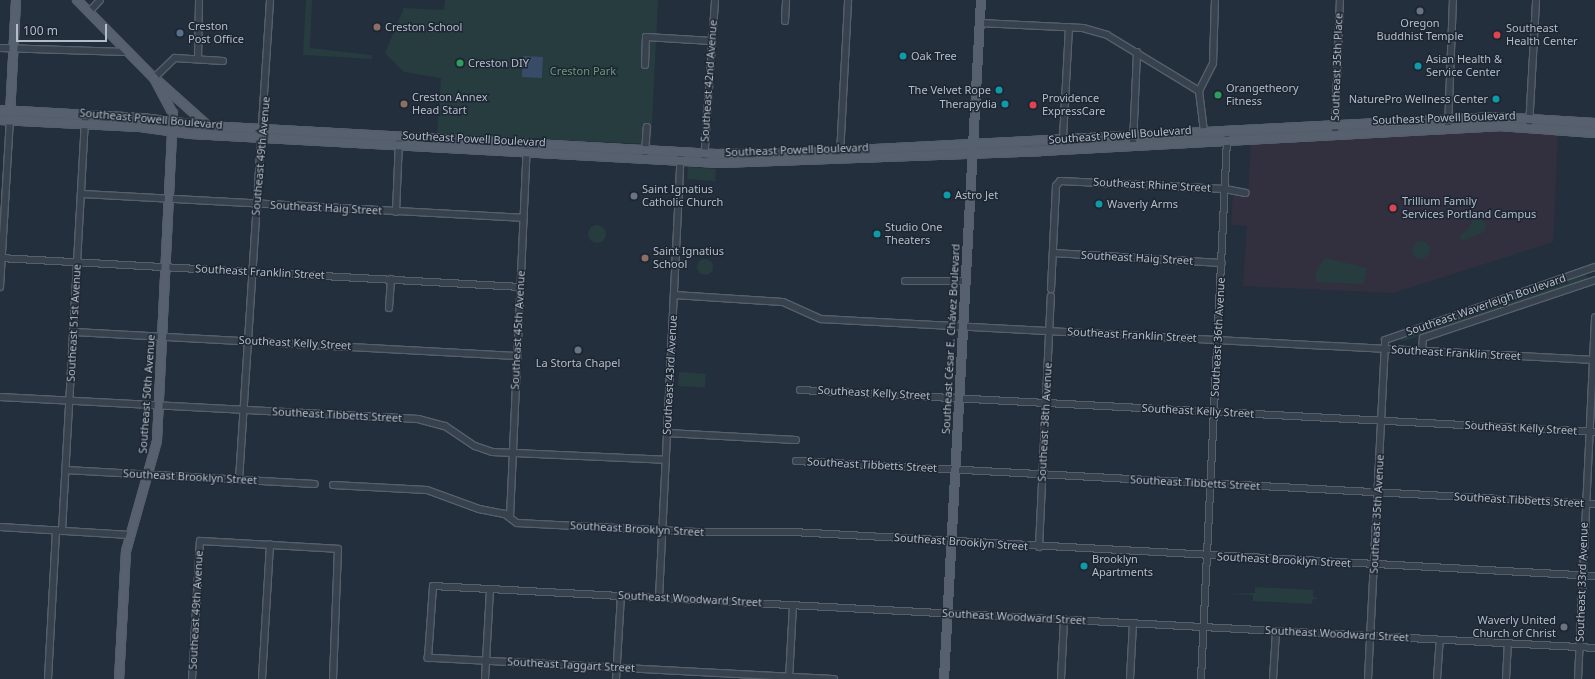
<!DOCTYPE html>
<html>
<head>
<meta charset="utf-8">
<style>
  body { margin:0 }
  #map { position:relative; width:1595px; height:679px; overflow:hidden; background:#242f3e; font-family:"Noto Sans",sans-serif }
  div>[style] { position:absolute }
  [style*='--x'] { left:calc(var(--x)*1px); top:calc(var(--y)*1px); width:calc(var(--w)*1px); rotate:calc(var(--a)*1deg) }
  .medical>* { inset:0; background:#32303f }
  .green>* { inset:0; background:#263c3f; transform-origin:0 0 }
  .round { border-radius:50% }
  .water>* { inset:0; background:#394c67; transform-origin:0 0 }
  .roads { filter:drop-shadow(1px 0 #565f6c) drop-shadow(-1px 0 #565f6c) drop-shadow(0 1px #565f6c) drop-shadow(0 -1px #565f6c) }
  .minor>* { height:6px; margin:-3px; padding:0 3px; transform-origin:3px; border-radius:3px; background:#38414e }
  .major>* { height:8px; margin:-4px; padding:0 4px; transform-origin:4px; border-radius:4px; background:#56606e }
  .dots>* { width:11px; height:11px; translate:-50% -50%; box-sizing:border-box; border:2px solid #1d2633; border-radius:50% }
  span { translate:-50% -50%; white-space:nowrap; text-align:center; line-height:1.15; -webkit-text-stroke:3px #1d2633; paint-order:stroke }
  .poi-label { font-size:11px; color:#b4bcc9 }
  .left { translate:0 -50%; text-align:left }
  .right { translate:-100% -50%; text-align:right }
  .street-label { font-size:11px; color:#b4bcc9 }
  .park-label { font-size:11px; color:#6b9a76 }
  .scale { position:absolute; left:16px; top:24px; width:91px; height:18px; box-sizing:border-box; border:2px solid #b4bcc9; border-top:0; padding-left:5px; font-size:12px; line-height:14px; white-space:nowrap; color:#b4bcc9; -webkit-text-stroke:3px #1d2633; paint-order:stroke }
</style>
</head>
<body>
<div id="map">
  <div class="medical">
    <i style="clip-path:polygon(1495px 131px,1558px 134px,1553px 242px,1393px 293px,1243px 286px,1247px 226px,1231px 225px,1233px 195px,1248px 195px,1251px 142px)"></i>
  </div>
  <div class="green">
    <i style="clip-path:polygon(306px 0,312px 0,310px 48px,371px 55px,372px 59px,303px 55px)"></i>
    <i style="clip-path:polygon(445px 0,658px 0,651px 144px,437px 135px,441px 78px,404px 72px,385px 53px,404px 8px,444px 10px)"></i>
    <i style="left:688px;top:167px;width:28px;height:12px;rotate:4deg"></i>
    <i style="clip-path:polygon(1480px 218px,1486px 224px,1484px 232px,1462px 241px,1459px 236px,1469px 229px,1472px 221px)"></i>
    <i class="round" style="left:588px;top:225px;width:18px;height:18px"></i>
    <i class="round" style="left:1412px;top:241px;width:18px;height:18px"></i>
    <i style="clip-path:polygon(1325px 258px,1367px 268px,1363px 284px,1316px 282px,1316px 271px)"></i>
    <i class="round" style="left:697px;top:259px;width:16px;height:16px"></i>
    <i style="clip-path:polygon(1584px 273px,1588px 277px,1584px 280px,1404px 341px,1398px 339px)"></i>
    <i style="left:679px;top:372px;width:27px;height:14px;rotate:4deg"></i>
    <i style="clip-path:polygon(1255px 587px,1313px 590px,1313px 596px,1319px 599px,1313px 599px,1312px 604px,1253px 601px,1253px 595px,1228px 594px,1255px 593px)"></i>
  </div>
  <div class="water">
    <i style="left:523px;top:56px;width:20px;height:21px;rotate:3deg"></i>
  </div>
  <div class="roads">
    <div class="minor">
      <i style="--x:89;--y:12;--w:16;--a:-47"></i>
      <i style="--x:785;--y:21;--w:21;--a:-87"></i>
      <i style="--x:980;--y:23;--w:103;--a:2.8"></i>
      <i style="--x:1083;--y:28;--w:25;--a:16"></i>
      <i style="--x:1107;--y:35;--w:108;--a:31.3"></i>
      <i style="--x:1199;--y:91;--w:39;--a:83"></i>
      <i style="--x:0;--y:48;--w:127;--a:1.8"></i>
      <i style="--x:198;--y:59;--w:59;--a:-89"></i>
      <i style="--x:645;--y:65;--w:28;--a:-88"></i>
      <i style="--x:646;--y:37;--w:66;--a:3.5"></i>
      <i style="--x:154;--y:78;--w:29;--a:-44"></i>
      <i style="--x:175;--y:58;--w:48;--a:3.6"></i>
      <i style="--x:1199;--y:91;--w:31;--a:-63"></i>
      <i style="--x:1213;--y:63;--w:63;--a:-88.2"></i>
      <i style="--x:1529;--y:127;--w:127;--a:-86.8"></i>
      <i style="--x:1448;--y:129;--w:129;--a:-87.8"></i>
      <i style="--x:1335;--y:134;--w:134;--a:-87.9"></i>
      <i style="--x:1063;--y:138;--w:111;--a:-86.9"></i>
      <i style="--x:1133;--y:144;--w:92;--a:-87.5"></i>
      <i style="--x:645;--y:153;--w:26;--a:-86"></i>
      <i style="--x:840;--y:155;--w:155;--a:-87"></i>
      <i style="--x:704;--y:162;--w:162;--a:-86.1"></i>
      <i style="--x:81;--y:194;--w:443;--a:3.1"></i>
      <i style="--x:396;--y:212;--w:71;--a:-87.6"></i>
      <i style="--x:1053;--y:253;--w:169;--a:3.4"></i>
      <i style="--x:0;--y:258;--w:521;--a:3.19"></i>
      <i style="--x:905;--y:281;--w:60;--a:0"></i>
      <i style="--x:0;--y:287;--w:167;--a:-86.6"></i>
      <i style="--x:1051;--y:289;--w:103;--a:-87.2"></i>
      <i style="--x:1056;--y:186;--w:6;--a:-51"></i>
      <i style="--x:1060;--y:181;--w:165;--a:2.8"></i>
      <i style="--x:1225;--y:189;--w:21;--a:11"></i>
      <i style="--x:674;--y:295;--w:109;--a:3.7"></i>
      <i style="--x:783;--y:302;--w:42;--a:24.1"></i>
      <i style="--x:821;--y:319;--w:775;--a:3.03"></i>
      <i style="--x:389;--y:308;--w:29;--a:-86"></i>
      <i style="--x:73;--y:332;--w:445;--a:3.1"></i>
      <i style="--x:1422;--y:351;--w:13;--a:-86"></i>
      <i style="--x:1423;--y:338;--w:182;--a:-18.6"></i>
      <i style="--x:800;--y:390;--w:796;--a:3.02"></i>
      <i style="--x:0;--y:397;--w:419;--a:3"></i>
      <i style="--x:418;--y:419;--w:28;--a:15"></i>
      <i style="--x:445;--y:426;--w:36;--a:34"></i>
      <i style="--x:475;--y:446;--w:18;--a:19"></i>
      <i style="--x:492;--y:452;--w:173;--a:2.6"></i>
      <i style="--x:667;--y:433;--w:129;--a:3.1"></i>
      <i style="--x:796;--y:461;--w:800;--a:3.08"></i>
      <i style="--x:66;--y:470;--w:249;--a:3.2"></i>
      <i style="--x:239;--y:480;--w:481;--a:-86.3"></i>
      <i style="--x:333;--y:485;--w:94;--a:3"></i>
      <i style="--x:427;--y:490;--w:55;--a:20.1"></i>
      <i style="--x:479;--y:509;--w:26;--a:11"></i>
      <i style="--x:505;--y:514;--w:15;--a:37"></i>
      <i style="--x:517;--y:523;--w:179;--a:2.9"></i>
      <i style="--x:696;--y:532;--w:97;--a:0"></i>
      <i style="--x:793;--y:532;--w:803;--a:3.14"></i>
      <i style="--x:510;--y:517;--w:373;--a:-87.4"></i>
      <i style="--x:0;--y:527;--w:130;--a:3.5"></i>
      <i style="--x:62;--y:531;--w:417;--a:-86.8"></i>
      <i style="--x:1039;--y:547;--w:251;--a:-87.3"></i>
      <i style="--x:659;--y:598;--w:447;--a:-87.2"></i>
      <i style="--x:48;--y:679;--w:149;--a:-86.9"></i>
      <i style="--x:192;--y:679;--w:138;--a:-86.7"></i>
      <i style="--x:200;--y:541;--w:138;--a:3.3"></i>
      <i style="--x:338;--y:549;--w:130;--a:92.2"></i>
      <i style="--x:262;--y:679;--w:135;--a:-86.6"></i>
      <i style="--x:485;--y:679;--w:90;--a:-86.8"></i>
      <i style="--x:616;--y:679;--w:84;--a:-86.6"></i>
      <i style="--x:789;--y:679;--w:74;--a:-86.9"></i>
      <i style="--x:834;--y:679;--w:407;--a:-177"></i>
      <i style="--x:428;--y:658;--w:72;--a:-86"></i>
      <i style="--x:433;--y:586;--w:1164;--a:3.05"></i>
      <i style="--x:1061;--y:679;--w:60;--a:-87.1"></i>
      <i style="--x:1130;--y:679;--w:56;--a:-86.9"></i>
      <i style="--x:1201;--y:679;--w:541;--a:-87.24"></i>
      <i style="--x:1273;--y:679;--w:48;--a:-86.4"></i>
      <i style="--x:1368;--y:679;--w:339;--a:-87.1"></i>
      <i style="--x:1385;--y:340;--w:222;--a:-19.2"></i>
      <i style="--x:1437;--y:679;--w:39;--a:-86"></i>
      <i style="--x:1506;--y:679;--w:35;--a:-87"></i>
      <i style="--x:1578;--y:679;--w:362;--a:-87.3"></i>
    </div>
    <div class="major">
      <i style="--x:77;--y:0;--w:110;--a:45.4"></i>
      <i style="--x:154;--y:78;--w:40;--a:62"></i>
      <i style="--x:173;--y:113;--w:328;--a:92.8"></i>
      <i style="--x:157;--y:441;--w:114;--a:105.7"></i>
      <i style="--x:126;--y:551;--w:128;--a:93.1"></i>
      <i style="--x:159;--y:82;--w:66;--a:41.9"></i>
      <i style="--x:0;--y:110;--w:142;--a:3.2"></i>
      <i style="--x:142;--y:118;--w:66;--a:6.9"></i>
      <i style="--x:208;--y:126;--w:509;--a:3.15"></i>
      <i style="--x:716;--y:154;--w:81;--a:-0.7"></i>
      <i style="--x:797;--y:153;--w:700;--a:-2.95"></i>
      <i style="--x:1496;--y:117;--w:99;--a:3.5"></i>
      <i style="--x:10;--y:115;--w:115;--a:-87"></i>
      <i style="--x:0;--y:120;--w:140;--a:2.9"></i>
      <i style="--x:140;--y:127;--w:51;--a:7.8"></i>
      <i style="--x:191;--y:134;--w:530;--a:3.14"></i>
      <i style="--x:720;--y:163;--w:321;--a:-2.1"></i>
      <i style="--x:1041;--y:151;--w:458;--a:-3.1"></i>
      <i style="--x:1498;--y:126;--w:97;--a:4.1"></i>
      <i style="--x:944;--y:679;--w:680;--a:-86.88"></i>
    </div>
  </div>
  <div class="dots">
    <i style="left:1420px;top:11px;background:#6b7280"></i>
    <i style="left:377px;top:27px;background:#8d6e63"></i>
    <i style="left:180px;top:33px;background:#5c6f8a"></i>
    <i style="left:1497px;top:35px;background:#e0444e"></i>
    <i style="left:903px;top:56px;background:#0f9aa8"></i>
    <i style="left:460px;top:63px;background:#2e9e5b"></i>
    <i style="left:1418px;top:66px;background:#0f9aa8"></i>
    <i style="left:999px;top:90px;background:#0f9aa8"></i>
    <i style="left:1218px;top:95px;background:#2e9e5b"></i>
    <i style="left:1496px;top:99px;background:#0f9aa8"></i>
    <i style="left:404px;top:104px;background:#8d6e63"></i>
    <i style="left:1005px;top:104px;background:#0f9aa8"></i>
    <i style="left:1033px;top:105px;background:#e0444e"></i>
    <i style="left:947px;top:195px;background:#0f9aa8"></i>
    <i style="left:634px;top:196px;background:#6b7280"></i>
    <i style="left:1099px;top:204px;background:#0f9aa8"></i>
    <i style="left:1393px;top:208px;background:#e0444e"></i>
    <i style="left:877px;top:234px;background:#0f9aa8"></i>
    <i style="left:645px;top:258px;background:#8d6e63"></i>
    <i style="left:578px;top:350px;background:#6b7280"></i>
    <i style="left:1084px;top:566px;background:#0f9aa8"></i>
    <i style="left:1564px;top:627px;background:#6b7280"></i>
  </div>
  <div class="poi-label">
    <span style="left:1420px;top:30px">Oregon<br>Buddhist Temple</span>
    <span class="left" style="left:188px;top:33px">Creston<br>Post Office</span>
    <span class="left" style="left:385px;top:27px">Creston School</span>
    <span class="left" style="left:1506px;top:35px">Southeast<br>Health Center</span>
    <span class="left" style="left:911px;top:56px">Oak Tree</span>
    <span class="left" style="left:1426px;top:66px">Asian Health &amp;<br>Service Center</span>
    <span class="left" style="left:468px;top:63px">Creston DIY</span>
    <span class="left" style="left:1226px;top:95px">Orangetheory<br>Fitness</span>
    <span class="right" style="left:991px;top:90px">The Velvet Rope</span>
    <span class="left" style="left:412px;top:104px">Creston Annex<br>Head Start</span>
    <span class="left" style="left:1042px;top:105px">Providence<br>ExpressCare</span>
    <span class="right" style="left:1488px;top:99px">NaturePro Wellness Center</span>
    <span class="right" style="left:997px;top:104px">Therapydia</span>
    <span class="left" style="left:642px;top:196px">Saint Ignatius<br>Catholic Church</span>
    <span class="left" style="left:955px;top:195px">Astro Jet</span>
    <span class="left" style="left:1402px;top:208px">Trillium Family<br>Services Portland Campus</span>
    <span class="left" style="left:1107px;top:204px">Waverly Arms</span>
    <span class="left" style="left:885px;top:234px">Studio One<br>Theaters</span>
    <span class="left" style="left:653px;top:258px">Saint Ignatius<br>School</span>
    <span style="left:578px;top:363px">La Storta Chapel</span>
    <span class="left" style="left:1092px;top:566px">Brooklyn<br>Apartments</span>
    <span class="right" style="left:1556px;top:627px">Waverly United<br>Church of Christ</span>
  </div>
  <div class="street-label">
    <span style="left:1337px;top:67px;rotate:-88deg">Southeast 35th Place</span>
    <span style="left:709px;top:81px;rotate:-86deg">Southeast 42nd Avenue</span>
    <span style="left:1444px;top:118px;rotate:-2deg">Southeast Powell Boulevard</span>
    <span style="left:151px;top:119px;rotate:5deg">Southeast Powell Boulevard</span>
    <span style="left:1120px;top:135px;rotate:-4deg">Southeast Powell Boulevard</span>
    <span style="left:474px;top:139px;rotate:3deg">Southeast Powell Boulevard</span>
    <span style="left:797px;top:150px;rotate:-2deg">Southeast Powell Boulevard</span>
    <span style="left:261px;top:156px;rotate:-85deg">Southeast 49th Avenue</span>
    <span style="left:1152px;top:185px;rotate:3deg">Southeast Rhine Street</span>
    <span style="left:326px;top:208px;rotate:3deg">Southeast Haig Street</span>
    <span style="left:1137px;top:258px;rotate:3deg">Southeast Haig Street</span>
    <span style="left:260px;top:272px;rotate:3deg">Southeast Franklin Street</span>
    <span style="left:1486px;top:305px;rotate:-19deg">Southeast Waverleigh Boulevard</span>
    <span style="left:74px;top:323px;rotate:-87deg">Southeast 51st Avenue</span>
    <span style="left:518px;top:330px;rotate:-87deg">Southeast 45th Avenue</span>
    <span style="left:1132px;top:335px;rotate:3deg">Southeast Franklin Street</span>
    <span style="left:1218px;top:337px;rotate:-87deg">Southeast 36th Avenue</span>
    <span style="left:951px;top:339px;rotate:-87deg">Southeast César E. Chávez Boulevard</span>
    <span style="left:295px;top:343px;rotate:3deg">Southeast Kelly Street</span>
    <span style="left:1456px;top:353px;rotate:3deg">Southeast Franklin Street</span>
    <span style="left:670px;top:375px;rotate:-87deg">Southeast 43rd Avenue</span>
    <span style="left:874px;top:393px;rotate:3deg">Southeast Kelly Street</span>
    <span style="left:147px;top:394px;rotate:-86deg">Southeast 50th Avenue</span>
    <span style="left:1198px;top:411px;rotate:3deg">Southeast Kelly Street</span>
    <span style="left:337px;top:415px;rotate:3deg">Southeast Tibbetts Street</span>
    <span style="left:1045px;top:422px;rotate:-87deg">Southeast 38th Avenue</span>
    <span style="left:1521px;top:428px;rotate:3deg">Southeast Kelly Street</span>
    <span style="left:872px;top:465px;rotate:3deg">Southeast Tibbetts Street</span>
    <span style="left:190px;top:477px;rotate:3deg">Southeast Brooklyn Street</span>
    <span style="left:1195px;top:483px;rotate:3deg">Southeast Tibbetts Street</span>
    <span style="left:1519px;top:500px;rotate:3deg">Southeast Tibbetts Street</span>
    <span style="left:1377px;top:514px;rotate:-87deg">Southeast 35th Avenue</span>
    <span style="left:637px;top:529px;rotate:3deg">Southeast Brooklyn Street</span>
    <span style="left:961px;top:542px;rotate:4deg">Southeast Brooklyn Street</span>
    <span style="left:1284px;top:560px;rotate:3deg">Southeast Brooklyn Street</span>
    <span style="left:1582px;top:582px;rotate:-88deg">Southeast 33rd Avenue</span>
    <span style="left:690px;top:599px;rotate:3deg">Southeast Woodward Street</span>
    <span style="left:196px;top:610px;rotate:-87deg">Southeast 49th Avenue</span>
    <span style="left:1014px;top:617px;rotate:3deg">Southeast Woodward Street</span>
    <span style="left:1337px;top:634px;rotate:3deg">Southeast Woodward Street</span>
    <span style="left:571px;top:665px;rotate:3deg">Southeast Taggart Street</span>
  </div>
  <div class="park-label">
    <span style="left:583px;top:71px">Creston Park</span>
  </div>
  <div class="scale">100 m</div>
</div>
</body>
</html>
